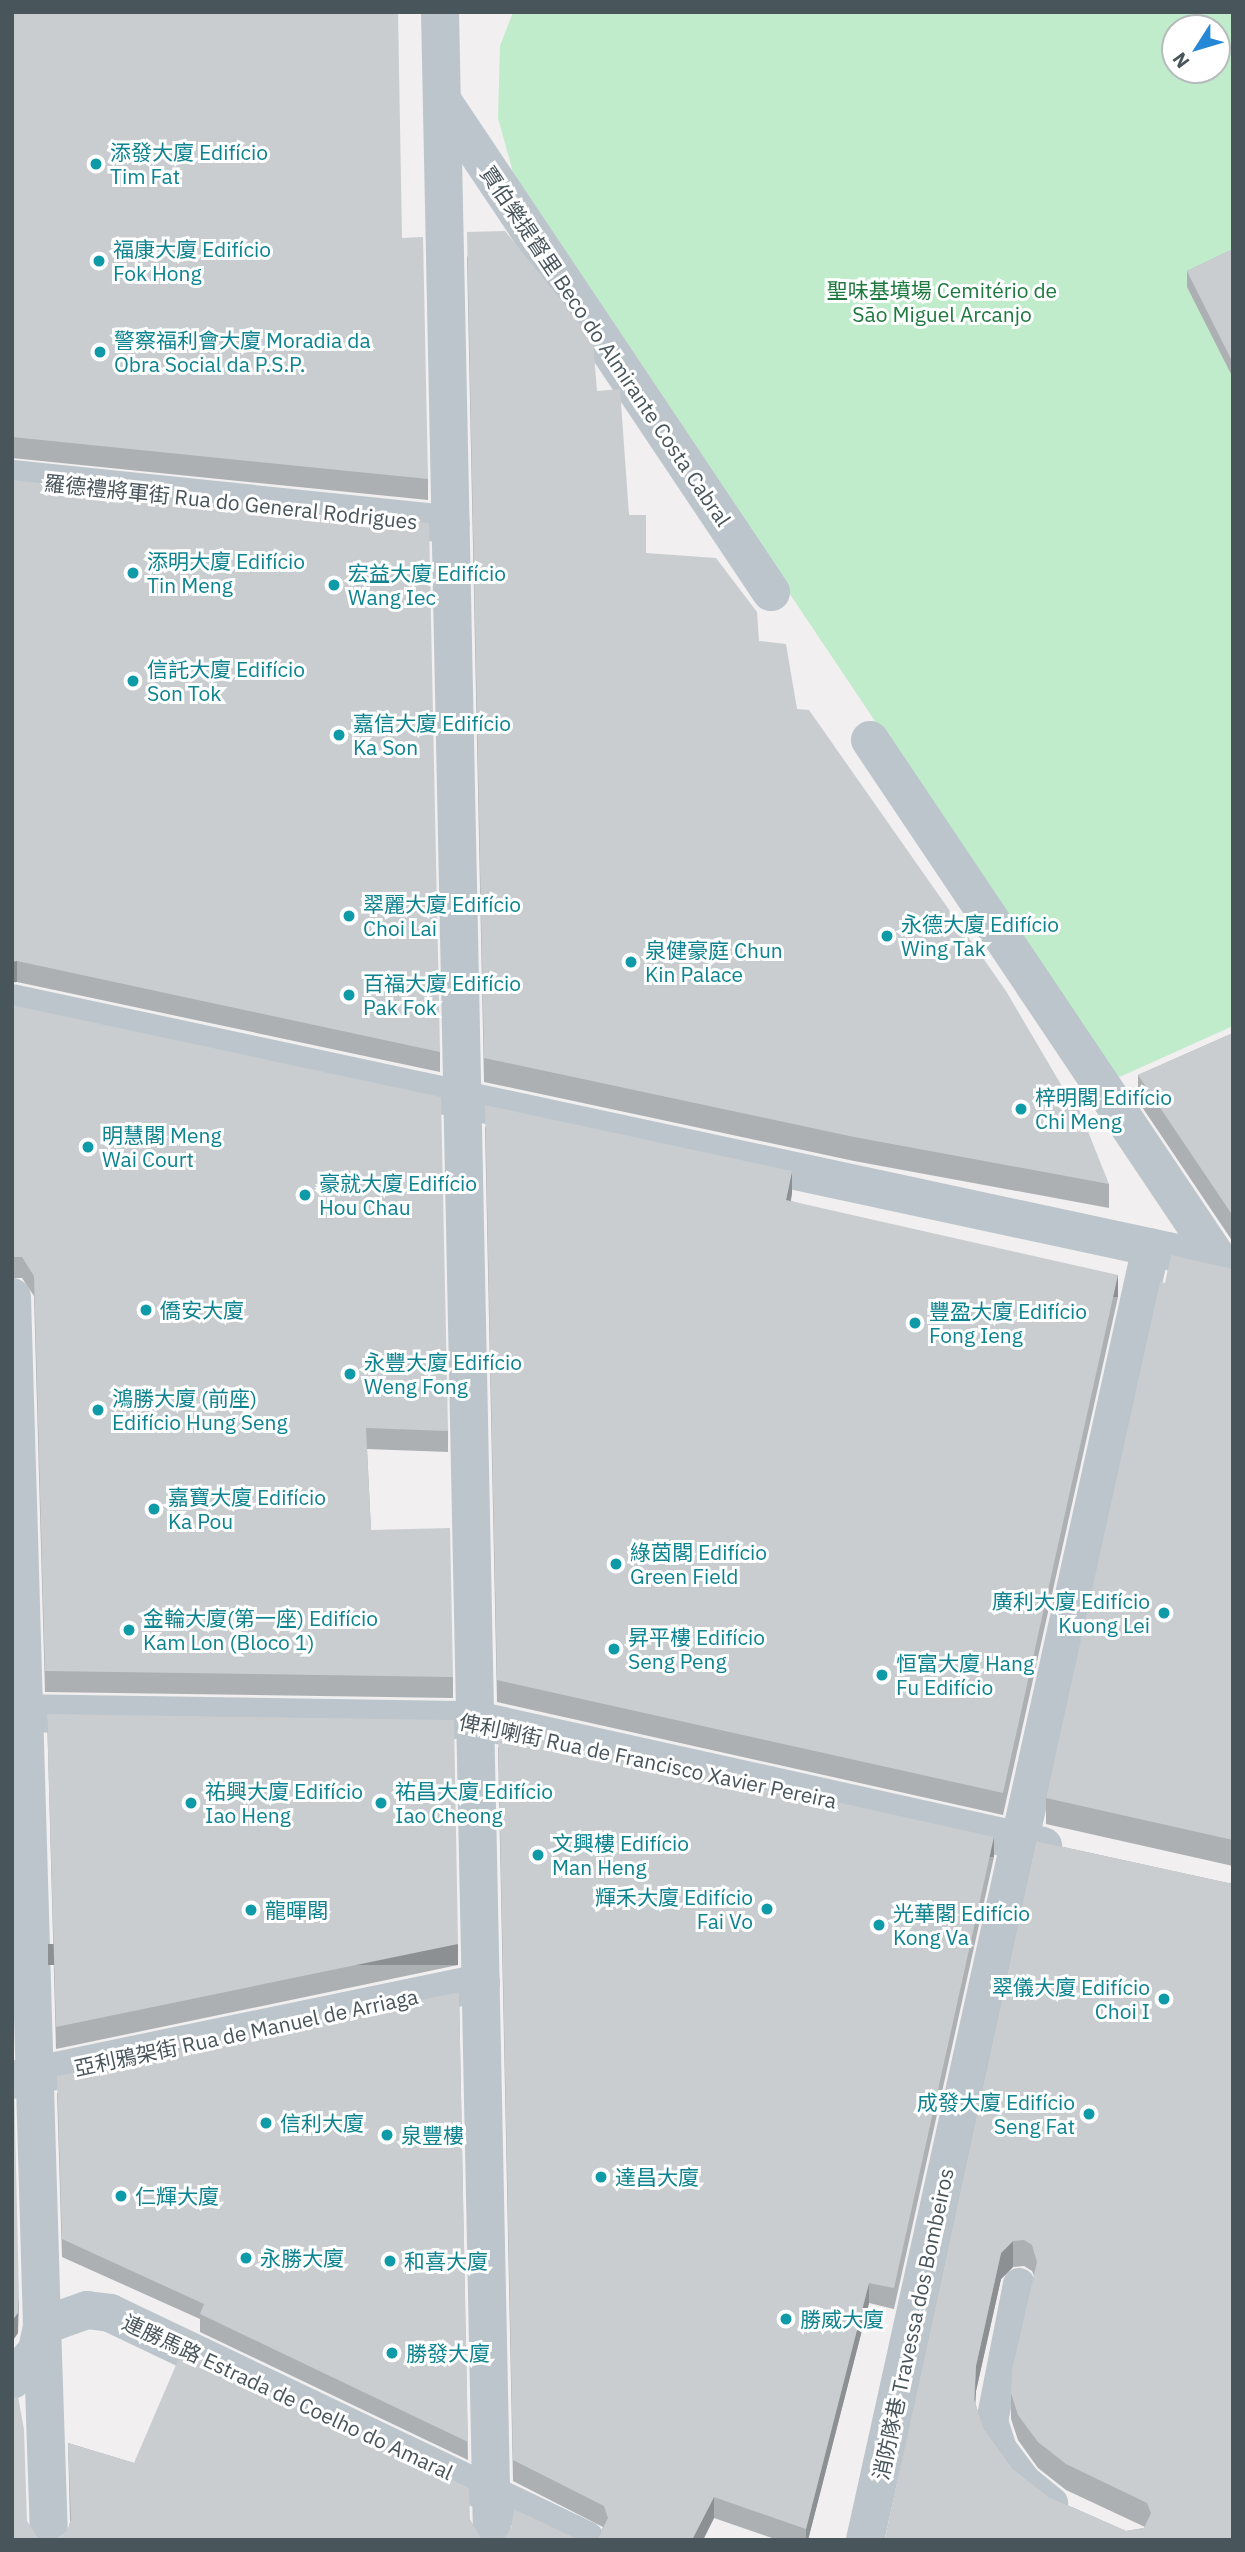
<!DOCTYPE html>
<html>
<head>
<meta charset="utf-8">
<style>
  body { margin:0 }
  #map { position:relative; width:1245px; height:2552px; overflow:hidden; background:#f1efef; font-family:"IBM Plex Sans","Noto Sans SC",sans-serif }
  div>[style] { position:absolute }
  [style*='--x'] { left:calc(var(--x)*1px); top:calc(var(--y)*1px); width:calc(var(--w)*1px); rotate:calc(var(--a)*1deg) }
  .green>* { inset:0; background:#c0eccc }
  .service>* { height:32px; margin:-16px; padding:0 16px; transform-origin:16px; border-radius:16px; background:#bbc5cb }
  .pedestrian>* { height:38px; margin:-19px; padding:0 19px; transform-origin:19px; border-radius:19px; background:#bbc5cb }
  .minor>* { height:38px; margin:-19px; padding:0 19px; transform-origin:19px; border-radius:19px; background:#bbc5cb }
  .tertiary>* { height:38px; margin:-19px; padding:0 19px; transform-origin:19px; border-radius:19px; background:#bbc5cb }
  .wall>* { inset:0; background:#adb0b3 }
  .shaded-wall>* { inset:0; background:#8d9092; transform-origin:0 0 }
  .building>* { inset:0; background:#c9cdd0 }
  .dots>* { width:19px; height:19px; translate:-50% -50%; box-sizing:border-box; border:4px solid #fff; border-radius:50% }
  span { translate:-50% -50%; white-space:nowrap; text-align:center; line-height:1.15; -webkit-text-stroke:6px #fff; paint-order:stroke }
  .culture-label { font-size:21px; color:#0d838f }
  .left { translate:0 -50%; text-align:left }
  .right { translate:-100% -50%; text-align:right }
  .park-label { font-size:21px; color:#1d793f }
  .street-label { font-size:21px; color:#48555b }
  .frame { position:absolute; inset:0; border:14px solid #48555b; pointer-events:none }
  .north { position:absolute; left:1161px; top:14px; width:70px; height:70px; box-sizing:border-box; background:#fff; border:2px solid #b6bbbd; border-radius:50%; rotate:233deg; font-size:19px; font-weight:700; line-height:28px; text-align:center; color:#48555b }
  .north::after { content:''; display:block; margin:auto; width:24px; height:32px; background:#2588d6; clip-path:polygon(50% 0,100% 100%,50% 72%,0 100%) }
</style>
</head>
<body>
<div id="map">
  <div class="green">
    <i style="clip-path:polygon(evenodd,513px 12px,1233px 12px,1233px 1026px,1115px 1079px,517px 187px,498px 118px,500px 46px,513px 12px,1175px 28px,1217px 28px,1217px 70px,1175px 70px,1175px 28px)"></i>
  </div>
  <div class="service">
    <i style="--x:1019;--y:2284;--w:140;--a:101.1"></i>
    <i style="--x:992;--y:2421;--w:29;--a:72"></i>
    <i style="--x:1001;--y:2449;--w:40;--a:53"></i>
    <i style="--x:1025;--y:2481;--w:35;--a:39"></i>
  </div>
  <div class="pedestrian">
    <i style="--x:442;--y:100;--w:592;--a:56.23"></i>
    <i style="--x:870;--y:740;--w:628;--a:56.16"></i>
  </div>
  <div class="minor">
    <i style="--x:440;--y:12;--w:2529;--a:88.82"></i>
    <i style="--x:12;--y:479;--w:441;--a:5.9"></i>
    <i style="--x:12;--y:1713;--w:464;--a:0.9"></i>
    <i style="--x:476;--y:1720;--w:581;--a:12.53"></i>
    <i style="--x:12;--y:2080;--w:479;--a:-11.7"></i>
    <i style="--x:42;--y:2326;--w:214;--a:88.1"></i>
    <i style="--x:865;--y:2540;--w:1324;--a:-77.53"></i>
  </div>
  <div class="tertiary">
    <i style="--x:12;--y:1003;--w:1249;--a:12.11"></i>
    <i style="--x:12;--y:1297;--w:1029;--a:88.33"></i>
    <i style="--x:12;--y:2380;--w:39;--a:-50"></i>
    <i style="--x:37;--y:2350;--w:25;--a:-78"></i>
    <i style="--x:42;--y:2326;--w:48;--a:-19.6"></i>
    <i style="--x:87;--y:2310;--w:23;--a:7"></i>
    <i style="--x:110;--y:2313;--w:527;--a:25.5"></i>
  </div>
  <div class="wall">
    <i style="clip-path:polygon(12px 12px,402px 238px,428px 479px,428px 500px,12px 458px)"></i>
    <i style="clip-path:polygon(1233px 249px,1233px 378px,1187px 287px,1187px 271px)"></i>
    <i style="clip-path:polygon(467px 256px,597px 391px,629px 515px,646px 553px,759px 641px,797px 709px,1109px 1184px,1109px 1208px,854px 1161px,484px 1082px)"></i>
    <i style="clip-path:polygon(12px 480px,440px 1052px,440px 1072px,17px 982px,12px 983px)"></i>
    <i style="clip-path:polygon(12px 1005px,448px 1431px,448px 1452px,367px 1449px,371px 1530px,453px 1677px,453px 1698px,45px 1692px,34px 1296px,22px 1278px,12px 1278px)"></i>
    <i style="clip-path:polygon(1233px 1033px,1233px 1242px,1138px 1101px,1138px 1075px)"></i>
    <i style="clip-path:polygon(485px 1127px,792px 1193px,791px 1201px,1118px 1297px,1003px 1815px,497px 1702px)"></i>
    <i style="clip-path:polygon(1233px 1269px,1233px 1866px,1046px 1824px,1046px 1798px,1165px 1283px)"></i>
    <i style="clip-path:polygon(47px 1714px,458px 1965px,56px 2049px)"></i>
    <i style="clip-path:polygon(498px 1747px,994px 1857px,894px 2309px,869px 2303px,808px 2540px,778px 2540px,714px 2518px,703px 2540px,53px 2540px,68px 2530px,70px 2522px,68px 2443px,134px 2463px,470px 2520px,482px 2539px,577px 2539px,598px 2538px,603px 2527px,513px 2481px)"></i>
    <i style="clip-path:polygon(evenodd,1036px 1841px,1228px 1883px,1233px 2540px,885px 2540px,1036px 1841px,1024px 2266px,1032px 2271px,1034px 2276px,1011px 2393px,1011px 2419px,1018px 2440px,1038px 2468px,1066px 2490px,1145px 2527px,1144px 2528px,1126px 2531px,1049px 2497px,1013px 2469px,984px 2429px,975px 2403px,976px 2391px,1001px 2279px,1013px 2267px,1024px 2266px)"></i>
    <i style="clip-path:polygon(459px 1992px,468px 2460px,200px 2332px,200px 2319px,62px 2257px,57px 2093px)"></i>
  </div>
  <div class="shaded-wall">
    <i style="left:17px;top:961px;width:21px;height:5px;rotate:90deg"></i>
    <i style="clip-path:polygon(792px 1171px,792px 1193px,786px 1222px,786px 1200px)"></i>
    <i style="left:1118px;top:1275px;width:22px;height:531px;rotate:90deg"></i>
    <i style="left:994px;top:1837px;width:20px;height:462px;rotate:90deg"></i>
    <i style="left:458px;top:1944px;width:21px;height:410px;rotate:90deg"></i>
    <i style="clip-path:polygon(1013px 2241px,1013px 2267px,1001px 2279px,976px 2391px,974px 2426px,976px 2366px,1001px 2253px)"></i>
    <i style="clip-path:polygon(869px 2283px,869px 2303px,808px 2540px,806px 2540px,806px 2529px)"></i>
    <i style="clip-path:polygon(19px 2297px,18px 2333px,12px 2342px,12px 2321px)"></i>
    <i style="clip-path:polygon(714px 2497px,714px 2518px,703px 2540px,692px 2540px)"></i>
  </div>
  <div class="building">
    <i style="clip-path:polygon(12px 12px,398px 12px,402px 238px,423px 237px,428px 479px,12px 437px)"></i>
    <i style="clip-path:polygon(505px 231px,586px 331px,593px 341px,597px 391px,620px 389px,629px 515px,646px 515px,646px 553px,716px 558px,757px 612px,759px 641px,786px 644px,797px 709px,809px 710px,1006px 991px,1073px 1105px,1077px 1104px,1109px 1184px,854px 1137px,484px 1058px,467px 232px)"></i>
    <i style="clip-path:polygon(1233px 249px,1233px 363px,1187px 271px)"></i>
    <i style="clip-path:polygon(12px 480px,429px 523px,440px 1052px,17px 961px,12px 962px)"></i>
    <i style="clip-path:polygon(12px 1005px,441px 1097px,448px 1431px,366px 1428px,371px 1530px,450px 1528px,453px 1677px,45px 1671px,34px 1276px,22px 1257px,12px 1257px)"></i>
    <i style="clip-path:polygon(1233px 1033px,1233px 1216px,1138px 1075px)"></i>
    <i style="clip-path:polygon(485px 1105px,792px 1171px,786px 1200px,1118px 1275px,1003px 1793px,497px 1680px)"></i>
    <i style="clip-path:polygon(1171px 1255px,1233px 1269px,1233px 1840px,1046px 1798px,1160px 1282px,1165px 1283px)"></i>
    <i style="clip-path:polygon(47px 1714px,454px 1720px,458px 1944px,56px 2027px)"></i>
    <i style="clip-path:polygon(498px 1727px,994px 1837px,894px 2288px,869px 2283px,806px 2529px,714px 2497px,692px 2540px,53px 2540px,68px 2530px,71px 2519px,68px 2443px,134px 2463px,182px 2351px,469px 2488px,470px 2520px,482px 2539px,504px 2538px,511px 2529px,514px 2509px,577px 2539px,598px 2538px,608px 2518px,604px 2506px,513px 2460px)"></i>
    <i style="clip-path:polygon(evenodd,1036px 1841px,1228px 1883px,1233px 1882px,1233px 2540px,885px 2540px,1036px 1841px,1024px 2240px,1032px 2245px,1037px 2262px,1012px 2370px,1011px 2393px,1018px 2415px,1038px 2442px,1066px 2464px,1147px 2503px,1151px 2513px,1144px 2528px,1126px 2531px,1049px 2497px,1013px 2469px,984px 2429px,974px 2400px,976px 2366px,1001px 2253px,1013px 2241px,1024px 2240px)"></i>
    <i style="clip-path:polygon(459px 1992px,468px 2442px,200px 2314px,204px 2304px,62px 2239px,57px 2076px)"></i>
    <i style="clip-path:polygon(12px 2080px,14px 2081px,19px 2297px,18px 2313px,12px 2321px)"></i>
    <i style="clip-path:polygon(18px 2396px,24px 2430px,27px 2521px,38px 2538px,45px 2540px,12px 2540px,12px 2398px)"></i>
  </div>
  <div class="dots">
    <i style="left:96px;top:164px;background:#0f9aa8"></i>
    <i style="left:99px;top:261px;background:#0f9aa8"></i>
    <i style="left:100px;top:352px;background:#0f9aa8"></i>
    <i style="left:133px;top:573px;background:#0f9aa8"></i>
    <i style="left:334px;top:585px;background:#0f9aa8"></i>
    <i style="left:133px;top:681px;background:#0f9aa8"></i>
    <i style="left:339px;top:735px;background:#0f9aa8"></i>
    <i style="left:349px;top:916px;background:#0f9aa8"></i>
    <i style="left:887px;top:936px;background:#0f9aa8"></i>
    <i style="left:631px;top:962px;background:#0f9aa8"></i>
    <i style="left:349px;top:995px;background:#0f9aa8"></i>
    <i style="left:1021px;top:1109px;background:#0f9aa8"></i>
    <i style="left:88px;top:1147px;background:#0f9aa8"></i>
    <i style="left:305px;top:1195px;background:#0f9aa8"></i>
    <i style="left:146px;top:1310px;background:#0f9aa8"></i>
    <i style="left:915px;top:1323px;background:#0f9aa8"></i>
    <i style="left:350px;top:1374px;background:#0f9aa8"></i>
    <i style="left:98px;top:1410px;background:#0f9aa8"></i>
    <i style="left:154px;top:1509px;background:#0f9aa8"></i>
    <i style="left:616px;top:1564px;background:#0f9aa8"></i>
    <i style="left:1164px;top:1613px;background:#0f9aa8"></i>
    <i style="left:129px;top:1630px;background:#0f9aa8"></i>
    <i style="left:614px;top:1649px;background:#0f9aa8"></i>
    <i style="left:882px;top:1675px;background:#0f9aa8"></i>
    <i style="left:191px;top:1803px;background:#0f9aa8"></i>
    <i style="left:381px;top:1803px;background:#0f9aa8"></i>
    <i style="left:538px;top:1855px;background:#0f9aa8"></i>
    <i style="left:767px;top:1909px;background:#0f9aa8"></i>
    <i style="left:251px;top:1910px;background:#0f9aa8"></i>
    <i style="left:879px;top:1925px;background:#0f9aa8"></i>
    <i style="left:1164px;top:1999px;background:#0f9aa8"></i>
    <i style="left:1089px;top:2114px;background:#0f9aa8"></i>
    <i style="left:266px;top:2123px;background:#0f9aa8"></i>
    <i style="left:387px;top:2135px;background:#0f9aa8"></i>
    <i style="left:601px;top:2177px;background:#0f9aa8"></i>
    <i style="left:121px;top:2196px;background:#0f9aa8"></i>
    <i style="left:246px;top:2258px;background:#0f9aa8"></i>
    <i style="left:390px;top:2261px;background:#0f9aa8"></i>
    <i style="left:786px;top:2319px;background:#0f9aa8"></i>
    <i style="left:392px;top:2353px;background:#0f9aa8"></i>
  </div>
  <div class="culture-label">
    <span class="left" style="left:110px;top:164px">添發大廈 Edifício<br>Tim Fat</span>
    <span class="left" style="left:113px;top:261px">福康大廈 Edifício<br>Fok Hong</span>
    <span class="left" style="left:114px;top:352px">警察福利會大廈 Moradia da<br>Obra Social da P.S.P.</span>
    <span class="left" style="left:147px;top:573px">添明大廈 Edifício<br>Tin Meng</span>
    <span class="left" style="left:348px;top:585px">宏益大廈 Edifício<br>Wang Iec</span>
    <span class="left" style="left:147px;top:681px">信託大廈 Edifício<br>Son Tok</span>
    <span class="left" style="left:353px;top:735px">嘉信大廈 Edifício<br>Ka Son</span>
    <span class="left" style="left:363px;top:916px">翠麗大廈 Edifício<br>Choi Lai</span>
    <span class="left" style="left:901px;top:936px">永德大廈 Edifício<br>Wing Tak</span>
    <span class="left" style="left:645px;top:962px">泉健豪庭 Chun<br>Kin Palace</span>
    <span class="left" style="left:363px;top:995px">百福大廈 Edifício<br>Pak Fok</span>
    <span class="left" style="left:1035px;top:1109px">梓明閣 Edifício<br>Chi Meng</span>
    <span class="left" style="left:102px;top:1147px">明慧閣 Meng<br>Wai Court</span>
    <span class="left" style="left:319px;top:1195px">豪就大廈 Edifício<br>Hou Chau</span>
    <span class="left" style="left:160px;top:1310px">僑安大廈</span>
    <span class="left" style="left:929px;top:1323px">豐盈大廈 Edifício<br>Fong Ieng</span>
    <span class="left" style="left:364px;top:1374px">永豐大廈 Edifício<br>Weng Fong</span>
    <span class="left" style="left:112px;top:1410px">鴻勝大廈 (前座)<br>Edifício Hung Seng</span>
    <span class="left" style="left:168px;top:1509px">嘉寶大廈 Edifício<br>Ka Pou</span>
    <span class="left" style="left:630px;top:1564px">綠茵閣 Edifício<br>Green Field</span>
    <span class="right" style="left:1150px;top:1613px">廣利大廈 Edifício<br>Kuong Lei</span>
    <span class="left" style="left:143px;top:1630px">金輪大廈(第一座) Edifício<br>Kam Lon (Bloco 1)</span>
    <span class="left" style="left:628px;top:1649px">昇平樓 Edifício<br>Seng Peng</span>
    <span class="left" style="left:896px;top:1675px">恒富大廈 Hang<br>Fu Edifício</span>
    <span class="left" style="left:205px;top:1803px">祐興大廈 Edifício<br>Iao Heng</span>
    <span class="left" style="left:395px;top:1803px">祐昌大廈 Edifício<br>Iao Cheong</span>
    <span class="left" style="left:552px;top:1855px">文興樓 Edifício<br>Man Heng</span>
    <span class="right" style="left:753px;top:1909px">輝禾大廈 Edifício<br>Fai Vo</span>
    <span class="left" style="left:265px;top:1910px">龍暉閣</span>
    <span class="left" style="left:893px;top:1925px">光華閣 Edifício<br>Kong Va</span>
    <span class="right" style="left:1150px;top:1999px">翠儀大廈 Edifício<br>Choi I</span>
    <span class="right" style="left:1075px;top:2114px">成發大廈 Edifício<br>Seng Fat</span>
    <span class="left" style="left:280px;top:2123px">信利大廈</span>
    <span class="left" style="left:401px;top:2135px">泉豐樓</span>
    <span class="left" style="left:615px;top:2177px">達昌大廈</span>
    <span class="left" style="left:135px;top:2196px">仁輝大廈</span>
    <span class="left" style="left:260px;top:2258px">永勝大廈</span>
    <span class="left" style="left:404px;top:2261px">和喜大廈</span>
    <span class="left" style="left:800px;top:2319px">勝威大廈</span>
    <span class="left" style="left:406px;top:2353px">勝發大廈</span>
  </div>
  <div class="park-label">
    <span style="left:942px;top:302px">聖味基墳場 Cemitério de<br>São Miguel Arcanjo</span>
  </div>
  <div class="street-label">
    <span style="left:606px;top:346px;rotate:56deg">賈伯樂提督里 Beco do Almirante Costa Cabral</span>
    <span style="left:231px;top:502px;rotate:6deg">羅德禮將軍街 Rua do General Rodrigues</span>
    <span style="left:648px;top:1761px;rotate:12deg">俾利喇街 Rua de Francisco Xavier Pereira</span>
    <span style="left:246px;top:2032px;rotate:-12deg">亞利鴉架街 Rua de Manuel de Arriaga</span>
    <span style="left:913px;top:2324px;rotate:-78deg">消防隊巷 Travessa dos Bombeiros</span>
    <span style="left:288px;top:2397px;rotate:25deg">連勝馬路 Estrada de Coelho do Amaral</span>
  </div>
  <div class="frame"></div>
  <div class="north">N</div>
</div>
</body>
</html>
